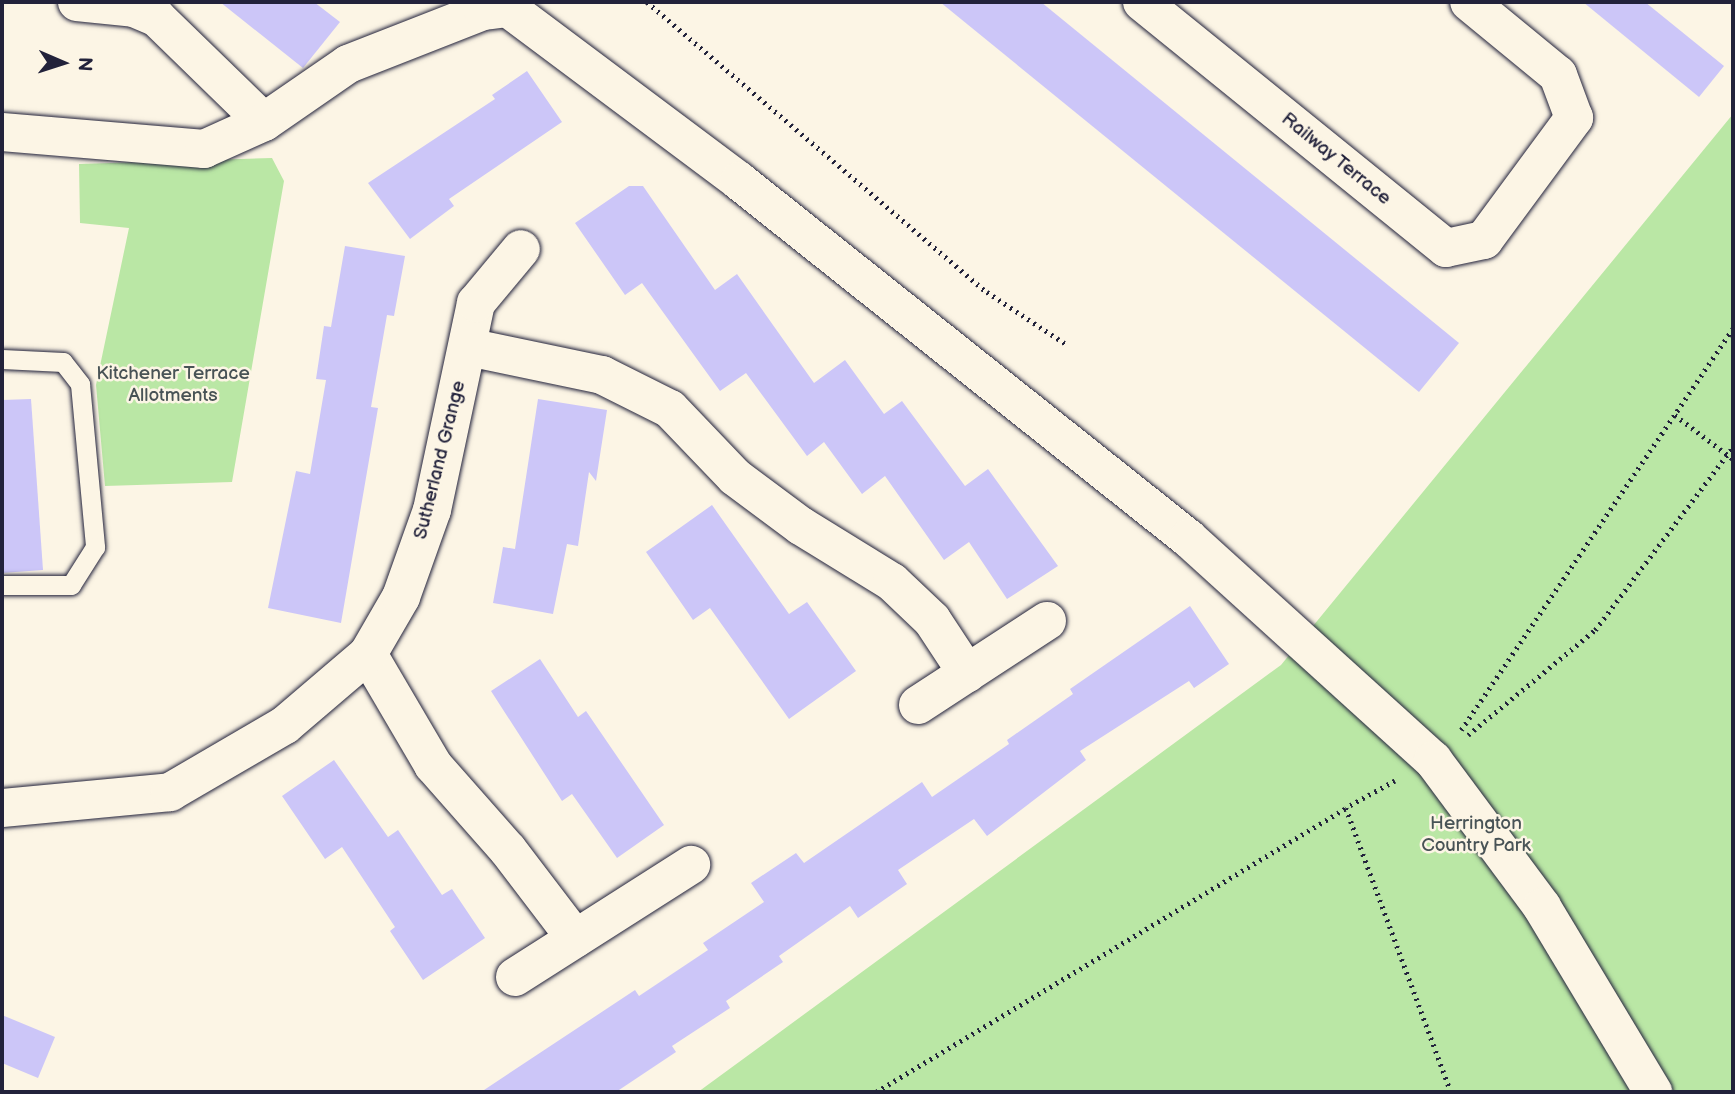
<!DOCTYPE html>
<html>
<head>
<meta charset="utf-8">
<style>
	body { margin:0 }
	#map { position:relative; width:1735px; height:1094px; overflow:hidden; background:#fcf5e5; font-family:"Balsamiq Sans",sans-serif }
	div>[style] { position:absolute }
	.green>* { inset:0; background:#bae7a5 }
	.building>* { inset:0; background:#ccc6f8 }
	.path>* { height:4.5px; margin-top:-2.25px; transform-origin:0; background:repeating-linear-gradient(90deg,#22223b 0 2px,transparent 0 7px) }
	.roads { filter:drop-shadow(0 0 2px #22223b) drop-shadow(0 0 2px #22223b) }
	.lane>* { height:19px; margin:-9.5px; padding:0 9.5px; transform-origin:9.5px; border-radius:9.5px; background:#fcf5e5 }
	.street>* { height:38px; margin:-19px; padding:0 19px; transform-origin:19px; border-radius:19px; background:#fcf5e5 }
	span { translate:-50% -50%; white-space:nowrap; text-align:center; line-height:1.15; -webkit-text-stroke:5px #fcf5e5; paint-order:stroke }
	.street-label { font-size:19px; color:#22223b }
	.park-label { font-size:19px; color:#485356 }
	.frame { position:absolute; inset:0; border:4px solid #22223b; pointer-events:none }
	.north { position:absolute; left:28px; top:28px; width:70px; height:70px; -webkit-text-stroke:5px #fcf5e5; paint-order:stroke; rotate:93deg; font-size:19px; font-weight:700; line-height:28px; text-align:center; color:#22223b }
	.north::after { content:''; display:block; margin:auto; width:24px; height:32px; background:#22223b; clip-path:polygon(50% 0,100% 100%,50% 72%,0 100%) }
</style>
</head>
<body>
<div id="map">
	<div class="green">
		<div style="clip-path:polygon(1733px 114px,1733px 1092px,698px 1092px,1281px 665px)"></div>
		<div style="clip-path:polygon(272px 158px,284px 181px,232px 482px,105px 486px,96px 385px,129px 228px,80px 223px,79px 164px)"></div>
	</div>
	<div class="building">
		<div style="clip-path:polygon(220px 2px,314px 2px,340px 22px,303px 68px)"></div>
		<div style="clip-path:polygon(940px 2px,1041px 2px,1459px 343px,1419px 392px)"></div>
		<div style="clip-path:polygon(1583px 2px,1645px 2px,1724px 66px,1699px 97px)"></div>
		<div style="clip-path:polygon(527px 71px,562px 122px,449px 199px,454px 206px,410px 239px,368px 183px,495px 99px,492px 95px)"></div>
		<div style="clip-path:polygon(629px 186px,643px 186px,715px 290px,737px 274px,814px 383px,845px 360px,884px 414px,902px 401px,965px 486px,988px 469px,1058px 566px,1007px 599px,969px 542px,944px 560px,885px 476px,862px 494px,824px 442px,807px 456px,746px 373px,720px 391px,642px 283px,625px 295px,575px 223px)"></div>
		<div style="clip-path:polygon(345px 246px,405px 256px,394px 316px,387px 315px,371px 407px,378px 408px,341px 623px,268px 608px,296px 471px,310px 474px,326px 380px,316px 379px,324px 326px,331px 327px)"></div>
		<div style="clip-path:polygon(31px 399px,43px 570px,2px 573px,2px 400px)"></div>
		<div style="clip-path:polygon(538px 399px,607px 410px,596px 481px,589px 472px,578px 546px,567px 544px,553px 614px,493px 603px,503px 547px,515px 549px)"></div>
		<div style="clip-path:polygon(712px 505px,789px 614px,807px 602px,856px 671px,789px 719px,710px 608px,693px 620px,646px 552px)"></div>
		<div style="clip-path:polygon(1190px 606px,1229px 664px,1194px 688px,1189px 681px,1080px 751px,1086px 760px,987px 836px,974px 819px,898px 870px,907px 884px,858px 918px,850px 906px,779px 956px,783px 962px,726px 1001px,730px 1008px,672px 1046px,676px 1052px,616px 1092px,481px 1092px,635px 990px,639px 996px,708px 950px,703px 943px,764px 902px,751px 883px,796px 853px,804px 863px,922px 782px,932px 797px,1009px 744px,1007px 740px,1073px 694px,1070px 689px)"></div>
		<div style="clip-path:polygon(540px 659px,578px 717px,586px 711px,664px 825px,617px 858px,572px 794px,562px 801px,491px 691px)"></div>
		<div style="clip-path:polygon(334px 760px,388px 837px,398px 830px,442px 895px,452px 889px,485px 938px,423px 980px,390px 931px,395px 927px,342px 847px,325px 859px,282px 796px)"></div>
		<div style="clip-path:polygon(2px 1015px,55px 1037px,38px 1078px,2px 1063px)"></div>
	</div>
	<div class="path">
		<div style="left:647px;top:2px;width:447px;rotate:40.5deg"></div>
		<div style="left:987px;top:292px;width:95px;rotate:33.4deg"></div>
		<div style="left:1675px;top:415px;width:73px;rotate:37.2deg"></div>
		<div style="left:1461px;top:730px;width:485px;rotate:-55.9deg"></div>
		<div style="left:1468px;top:735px;width:165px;rotate:-39.6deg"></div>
		<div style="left:1595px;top:630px;width:229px;rotate:-53deg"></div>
		<div style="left:1395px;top:781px;width:56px;rotate:151.1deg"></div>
		<div style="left:1346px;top:808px;width:303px;rotate:69.7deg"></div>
		<div style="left:876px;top:1092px;width:549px;rotate:-31.14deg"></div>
	</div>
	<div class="roads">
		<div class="lane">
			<div style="left:2px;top:359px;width:61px;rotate:2.8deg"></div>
			<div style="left:63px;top:362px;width:28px;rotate:52deg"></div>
			<div style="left:80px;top:384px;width:164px;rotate:84.7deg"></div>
			<div style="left:95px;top:547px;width:45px;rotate:122.3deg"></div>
			<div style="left:71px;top:585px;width:69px;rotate:180deg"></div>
		</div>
		<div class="street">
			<div style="left:77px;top:2px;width:57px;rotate:6deg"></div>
			<div style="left:134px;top:8px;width:25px;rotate:23deg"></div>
			<div style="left:157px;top:18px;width:149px;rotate:44.2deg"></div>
			<div style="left:1142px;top:2px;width:391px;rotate:39deg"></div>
			<div style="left:1446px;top:248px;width:39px;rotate:-12deg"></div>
			<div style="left:1484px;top:240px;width:152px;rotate:-53.6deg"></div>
			<div style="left:1574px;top:118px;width:46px;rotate:-110.4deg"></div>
			<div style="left:1558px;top:75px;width:115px;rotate:-140.6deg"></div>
			<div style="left:2px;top:132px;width:203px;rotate:4.8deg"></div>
			<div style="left:204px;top:149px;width:66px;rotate:-24.2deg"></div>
			<div style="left:264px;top:122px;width:102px;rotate:-34.6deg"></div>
			<div style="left:348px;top:64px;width:145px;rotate:-21.4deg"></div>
			<div style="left:483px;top:11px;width:25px;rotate:-7deg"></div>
			<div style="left:508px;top:8px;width:289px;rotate:36.8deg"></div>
			<div style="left:739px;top:181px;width:574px;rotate:38.49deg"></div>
			<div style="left:1188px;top:538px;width:331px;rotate:42.2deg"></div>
			<div style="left:1433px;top:760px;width:183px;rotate:53.4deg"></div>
			<div style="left:1542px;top:907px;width:216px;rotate:59deg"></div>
			<div style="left:468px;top:347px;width:137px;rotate:11.8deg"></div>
			<div style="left:602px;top:375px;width:76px;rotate:26.6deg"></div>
			<div style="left:670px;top:409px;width:94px;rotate:46.3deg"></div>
			<div style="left:735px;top:477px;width:82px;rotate:36.6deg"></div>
			<div style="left:801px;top:526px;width:107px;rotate:31.6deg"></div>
			<div style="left:892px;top:582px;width:55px;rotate:43.5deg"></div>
			<div style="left:932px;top:620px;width:64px;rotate:56.6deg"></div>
			<div style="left:368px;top:654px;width:129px;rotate:59.6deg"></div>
			<div style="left:433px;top:765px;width:113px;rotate:48.6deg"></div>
			<div style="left:508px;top:850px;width:111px;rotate:52.7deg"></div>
			<div style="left:918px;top:705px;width:154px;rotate:-33.1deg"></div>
			<div style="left:2px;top:808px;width:169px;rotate:-5.4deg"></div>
			<div style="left:170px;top:792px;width:133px;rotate:-30.2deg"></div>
			<div style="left:285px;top:725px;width:109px;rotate:-40.5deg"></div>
			<div style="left:368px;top:654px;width:66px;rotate:-59.9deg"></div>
			<div style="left:401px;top:597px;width:92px;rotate:-70.4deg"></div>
			<div style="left:432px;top:510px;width:212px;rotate:-78deg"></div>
			<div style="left:476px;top:303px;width:70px;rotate:-50.2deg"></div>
			<div style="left:515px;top:977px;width:209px;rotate:-32.5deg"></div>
		</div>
	</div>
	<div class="street-label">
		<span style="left:1336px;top:159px;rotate:39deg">Railway Terrace</span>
		<span style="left:440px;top:460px;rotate:-76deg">Sutherland Grange</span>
	</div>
	<div class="park-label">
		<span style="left:173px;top:385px">Kitchener Terrace<br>Allotments</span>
		<span style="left:1476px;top:835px">Herrington<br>Country Park</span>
	</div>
	<div class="frame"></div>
	<div class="north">N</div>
</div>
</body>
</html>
